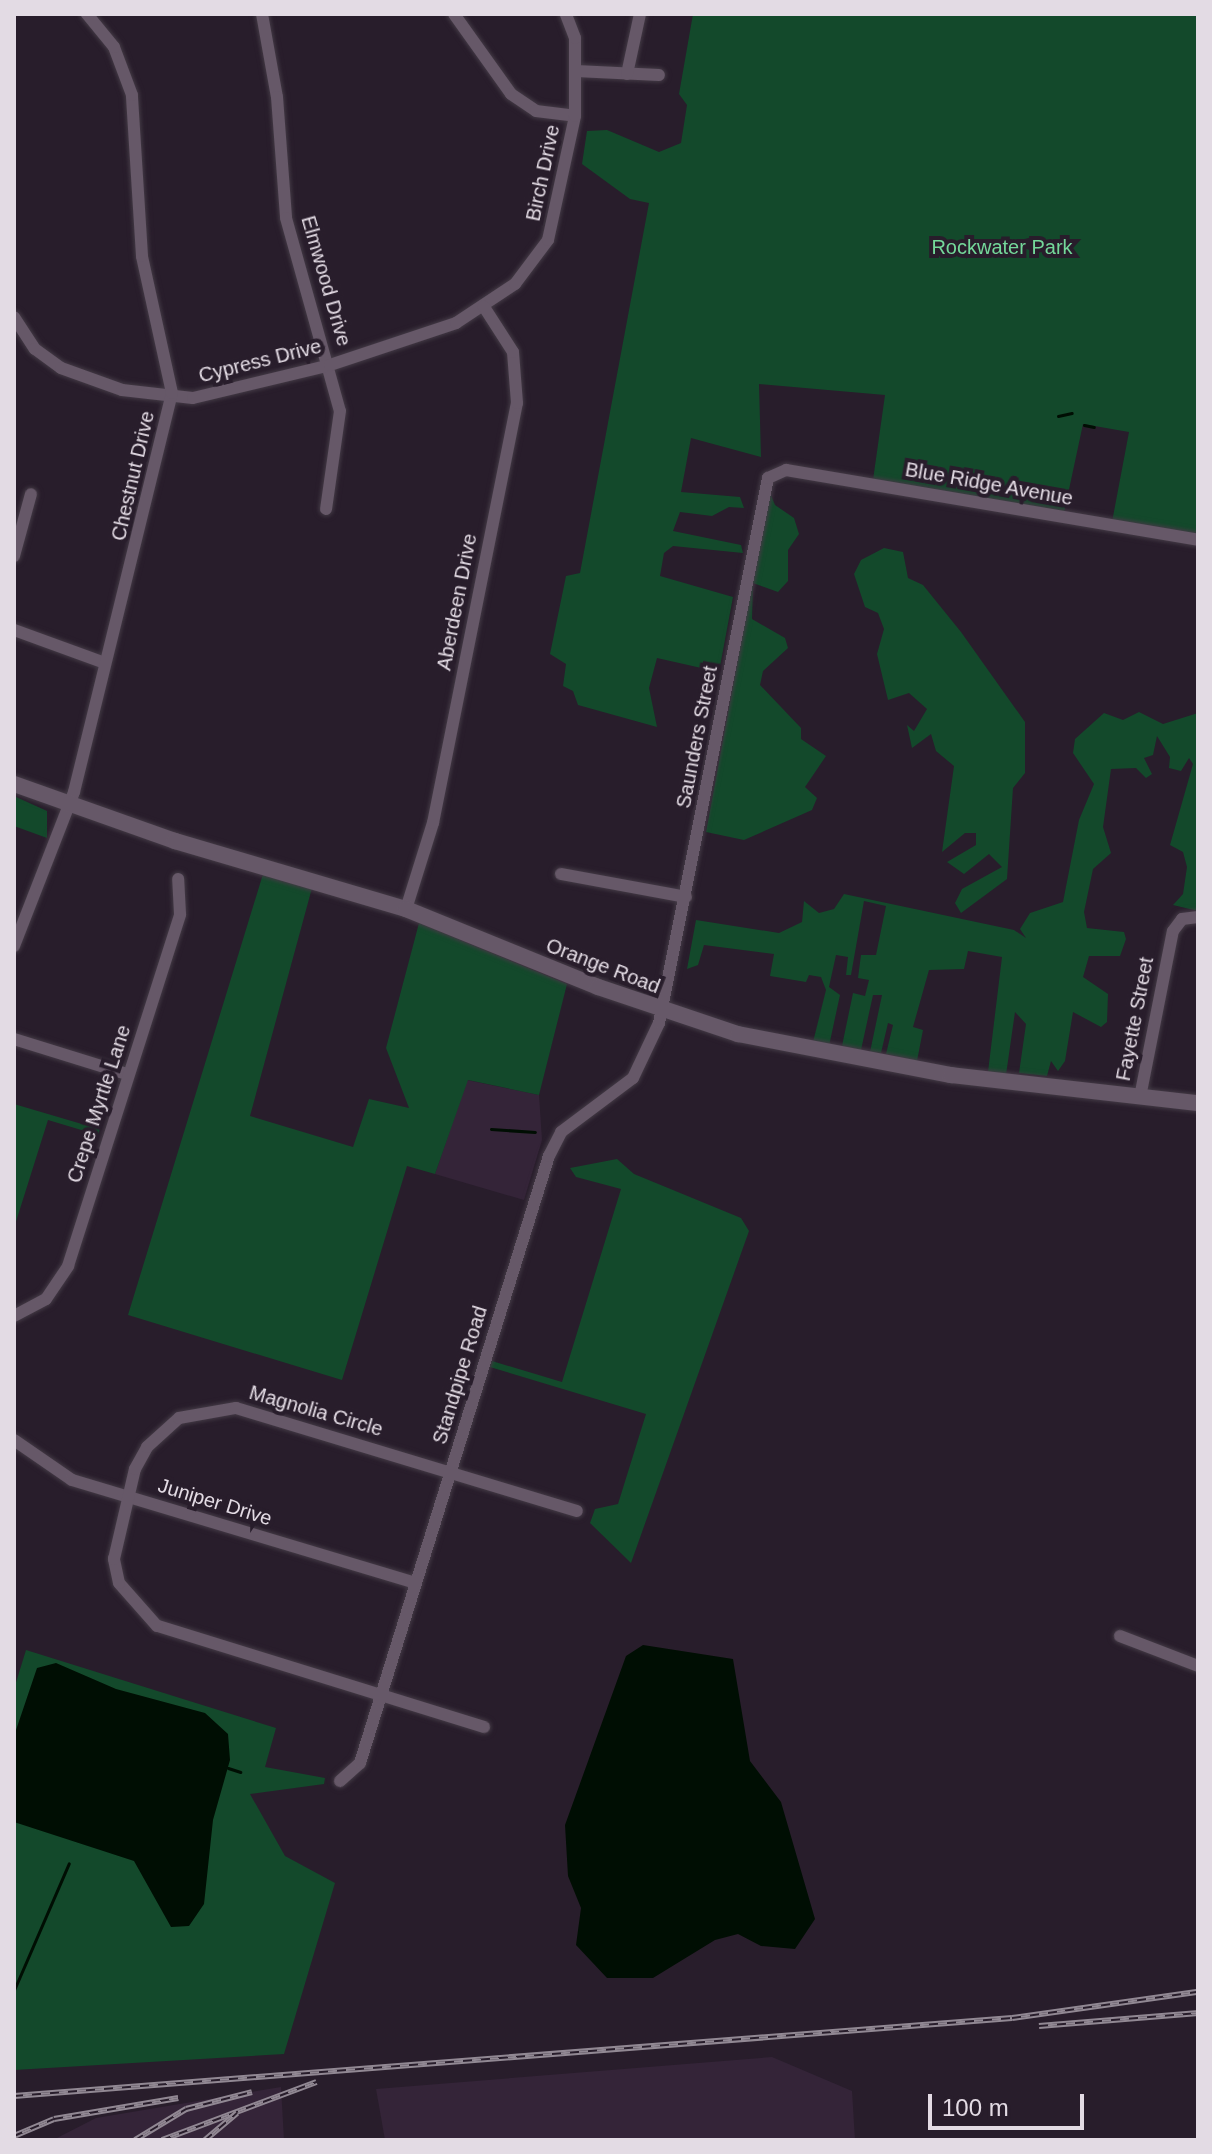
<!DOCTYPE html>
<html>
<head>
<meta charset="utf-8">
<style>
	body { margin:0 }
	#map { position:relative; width:1212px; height:2154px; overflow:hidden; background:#281d2b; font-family:Helvetica,sans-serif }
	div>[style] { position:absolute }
	.built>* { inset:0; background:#342438 }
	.green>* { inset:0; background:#13492b }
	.water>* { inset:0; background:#000e03 }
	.stream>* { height:3px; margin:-1.5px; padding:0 1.5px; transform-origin:1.5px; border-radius:1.5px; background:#000e03 }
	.roads { filter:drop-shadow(0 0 2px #433a45) drop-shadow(0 0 2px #433a45) }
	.minor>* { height:12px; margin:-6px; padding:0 6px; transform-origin:6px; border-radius:6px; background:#665868 }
	.secondary>* { height:16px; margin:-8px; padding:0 8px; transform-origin:8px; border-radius:8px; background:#665868 }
	.rail>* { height:6px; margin-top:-3px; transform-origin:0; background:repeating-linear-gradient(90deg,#281d2b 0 9px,#918893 0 18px); box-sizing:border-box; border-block:2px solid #918893 }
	span { translate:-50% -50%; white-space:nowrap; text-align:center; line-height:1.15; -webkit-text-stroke:8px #281d2b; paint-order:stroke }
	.street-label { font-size:20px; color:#e3dbe4 }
	.park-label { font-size:20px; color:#74d89a }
	.frame { position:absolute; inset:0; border:16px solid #e3dbe4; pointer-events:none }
	.scale { position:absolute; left:928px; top:2094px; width:156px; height:36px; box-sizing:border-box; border:4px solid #e3dbe4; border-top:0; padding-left:10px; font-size:24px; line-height:28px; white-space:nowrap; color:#e3dbe4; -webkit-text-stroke:6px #281d2b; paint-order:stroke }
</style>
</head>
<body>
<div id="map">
	<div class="built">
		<div style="clip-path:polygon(467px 1080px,539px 1095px,542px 1140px,524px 1200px,435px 1174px)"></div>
		<div style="clip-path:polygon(772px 2057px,852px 2091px,855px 2140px,385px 2140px,376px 2089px)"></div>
		<div style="clip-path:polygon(281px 2087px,284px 2140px,53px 2140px,96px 2118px)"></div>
	</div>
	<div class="green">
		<div style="clip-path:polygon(693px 14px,1198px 14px,1198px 536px,1112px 522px,1129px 432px,1083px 424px,1064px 513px,873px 480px,885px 395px,759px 384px,761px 457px,691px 438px,681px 492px,740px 497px,744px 508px,729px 507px,712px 516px,680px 512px,673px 531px,741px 545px,743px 553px,673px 546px,664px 553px,660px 576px,733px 597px,719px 672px,657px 658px,649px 688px,657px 727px,578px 705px,573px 691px,563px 686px,566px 664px,550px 654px,566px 576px,580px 573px,649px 203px,630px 199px,582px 164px,587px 131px,607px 130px,659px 152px,681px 143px,687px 105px,679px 94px)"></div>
		<div style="clip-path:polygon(770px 493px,775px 505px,794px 518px,799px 534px,788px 550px,788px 581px,778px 592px,753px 583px,752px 619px,785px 638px,788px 648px,763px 671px,760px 685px,801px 728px,801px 739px,826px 756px,805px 787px,817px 798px,812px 810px,744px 840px,706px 832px,749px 599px)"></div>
		<div style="clip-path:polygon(884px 548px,903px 552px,908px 578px,923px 585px,961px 632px,1025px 722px,1025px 773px,1013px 788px,1007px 879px,961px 913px,955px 903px,962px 889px,1002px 867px,989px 854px,964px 874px,947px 862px,976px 845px,976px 833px,965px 833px,942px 852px,954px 766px,936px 751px,931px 734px,912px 748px,907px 725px,914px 731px,927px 709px,909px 693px,888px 700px,877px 654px,884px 629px,878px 613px,865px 607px,854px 574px,861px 560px)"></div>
		<div style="clip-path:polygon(1139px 712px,1163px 724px,1198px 713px,1198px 911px,1173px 905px,1183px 894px,1187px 867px,1183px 852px,1170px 845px,1193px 764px,1189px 758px,1181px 771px,1169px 768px,1170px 757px,1157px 736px,1153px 755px,1144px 758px,1152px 774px,1146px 778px,1136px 768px,1111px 769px,1103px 827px,1111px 853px,1093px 869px,1084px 912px,1087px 928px,1124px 932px,1126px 939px,1120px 956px,1089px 956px,1083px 977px,1108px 994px,1107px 1022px,1101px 1027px,1073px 1012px,1065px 1061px,1058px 1071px,1051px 1061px,1047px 1076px,1019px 1073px,1026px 1024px,1015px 1012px,1006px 1075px,988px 1072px,1002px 957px,968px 951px,964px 969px,929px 970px,913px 1027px,923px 1030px,917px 1061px,886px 1054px,893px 1025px,888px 1023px,881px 1053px,870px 1052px,882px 995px,873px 995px,861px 1050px,842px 1046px,853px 993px,865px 996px,869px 980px,858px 978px,861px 955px,876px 955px,886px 906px,864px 901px,851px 975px,846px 975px,848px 957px,836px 955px,829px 987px,840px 995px,829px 1046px,813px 1042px,826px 990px,821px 977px,809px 975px,806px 982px,770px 976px,774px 954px,704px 945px,698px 965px,687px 969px,696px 920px,779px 933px,802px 922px,804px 901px,819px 913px,834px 909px,844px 894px,1014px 930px,1026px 938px,1020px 929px,1030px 913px,1063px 902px,1079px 820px,1094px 784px,1073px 753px,1075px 739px,1104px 713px,1123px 720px)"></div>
		<div style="clip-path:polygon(14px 796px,47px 811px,47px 838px,14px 826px)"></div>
		<div style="clip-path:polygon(263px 874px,312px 888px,250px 1116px,353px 1147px,369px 1099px,409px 1108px,386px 1048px,419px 923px,567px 984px,539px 1095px,468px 1080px,435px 1174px,407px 1166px,342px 1380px,128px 1315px)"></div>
		<div style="clip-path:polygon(108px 1076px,113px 1089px,98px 1135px,48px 1120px,14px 1228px,14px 1104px,92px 1127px)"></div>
		<div style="clip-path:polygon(617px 1159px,634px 1174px,741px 1218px,749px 1231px,631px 1563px,590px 1523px,595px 1509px,618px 1504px,646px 1414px,490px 1367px,492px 1361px,562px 1382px,621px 1189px,576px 1177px,570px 1168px)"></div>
		<div style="clip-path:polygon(26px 1650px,276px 1728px,265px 1767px,325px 1778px,324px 1784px,250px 1794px,285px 1856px,335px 1883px,284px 2054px,14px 2070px,14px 1689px)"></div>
	</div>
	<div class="water">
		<div style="clip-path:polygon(643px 1645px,733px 1659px,750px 1761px,781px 1802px,815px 1919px,795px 1949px,761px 1946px,738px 1934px,715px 1940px,653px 1978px,607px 1978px,576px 1945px,581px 1908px,568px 1876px,565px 1825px,626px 1656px)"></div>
		<div style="clip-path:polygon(56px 1663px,116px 1689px,205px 1713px,228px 1734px,230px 1760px,213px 1820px,204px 1904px,189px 1926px,171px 1927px,134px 1861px,14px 1822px,14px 1736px,37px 1668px)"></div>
	</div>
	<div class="stream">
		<div style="left:1058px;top:416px;width:14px;rotate:-12deg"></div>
		<div style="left:1084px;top:425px;width:10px;rotate:11deg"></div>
		<div style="left:491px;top:1129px;width:44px;rotate:3.9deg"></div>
		<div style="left:228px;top:1768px;width:13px;rotate:18deg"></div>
		<div style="left:14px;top:1990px;width:138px;rotate:-66.6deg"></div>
	</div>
	<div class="roads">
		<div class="minor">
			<div style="left:262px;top:14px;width:84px;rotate:79.8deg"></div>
			<div style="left:277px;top:97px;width:121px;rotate:85.7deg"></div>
			<div style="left:286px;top:218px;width:200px;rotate:74.4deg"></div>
			<div style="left:340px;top:411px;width:99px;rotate:98.1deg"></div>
			<div style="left:454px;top:14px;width:98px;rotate:54.5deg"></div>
			<div style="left:511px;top:94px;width:30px;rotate:34deg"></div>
			<div style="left:536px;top:111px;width:39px;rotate:7deg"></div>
			<div style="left:576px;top:71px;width:83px;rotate:2.8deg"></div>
			<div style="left:627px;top:74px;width:61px;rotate:-77.8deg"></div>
			<div style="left:14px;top:317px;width:38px;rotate:57deg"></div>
			<div style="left:35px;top:349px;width:32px;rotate:36deg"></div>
			<div style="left:61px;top:368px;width:65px;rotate:19.8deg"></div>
			<div style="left:122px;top:390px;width:71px;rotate:6.4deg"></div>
			<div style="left:193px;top:398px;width:141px;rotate:-13.5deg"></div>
			<div style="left:330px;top:365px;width:133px;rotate:-18.4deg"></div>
			<div style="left:456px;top:323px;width:71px;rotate:-33.5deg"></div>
			<div style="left:515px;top:284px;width:55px;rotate:-53.1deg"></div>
			<div style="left:548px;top:240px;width:127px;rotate:-77.7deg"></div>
			<div style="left:575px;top:116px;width:78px;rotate:-90deg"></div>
			<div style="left:575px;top:38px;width:26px;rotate:-111deg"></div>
			<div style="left:14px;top:556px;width:64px;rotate:-74.7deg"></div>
			<div style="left:14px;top:630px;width:94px;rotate:20deg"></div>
			<div style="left:561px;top:874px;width:127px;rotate:10.4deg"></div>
			<div style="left:406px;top:909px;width:90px;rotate:-72.6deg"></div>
			<div style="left:433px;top:823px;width:428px;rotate:-78.7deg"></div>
			<div style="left:517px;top:403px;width:51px;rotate:-94.5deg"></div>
			<div style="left:513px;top:352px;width:54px;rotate:-122.8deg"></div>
			<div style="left:14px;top:946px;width:165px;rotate:-68.7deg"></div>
			<div style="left:74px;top:792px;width:411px;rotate:-76.2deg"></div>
			<div style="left:172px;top:393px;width:140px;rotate:-102.4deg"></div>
			<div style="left:142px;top:256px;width:161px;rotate:-93.6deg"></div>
			<div style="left:132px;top:95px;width:51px;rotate:-110.6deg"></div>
			<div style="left:114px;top:47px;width:43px;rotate:-129.3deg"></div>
			<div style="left:14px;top:1039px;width:118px;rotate:17.2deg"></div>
			<div style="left:1140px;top:1097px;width:169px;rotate:-78.8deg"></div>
			<div style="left:1173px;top:931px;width:15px;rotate:-53deg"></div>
			<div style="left:1182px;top:919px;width:16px;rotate:-7deg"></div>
			<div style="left:14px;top:1316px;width:36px;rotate:-28deg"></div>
			<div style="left:46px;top:1299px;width:40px;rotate:-56deg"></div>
			<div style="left:68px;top:1266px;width:369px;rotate:-72.3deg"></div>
			<div style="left:180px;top:914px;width:35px;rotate:-93deg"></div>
			<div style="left:14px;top:1440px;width:70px;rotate:34.6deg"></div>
			<div style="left:72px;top:1480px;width:358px;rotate:16.7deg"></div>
			<div style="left:1120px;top:1636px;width:84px;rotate:21deg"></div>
			<div style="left:484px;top:1727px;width:342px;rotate:-162.8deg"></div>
			<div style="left:157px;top:1626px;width:57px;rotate:-131.5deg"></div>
			<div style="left:119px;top:1583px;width:25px;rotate:-102deg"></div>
			<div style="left:114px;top:1559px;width:92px;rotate:-76.9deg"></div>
			<div style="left:135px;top:1469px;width:25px;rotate:-61deg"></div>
			<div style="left:147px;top:1447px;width:43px;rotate:-42.2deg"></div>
			<div style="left:179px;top:1418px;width:58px;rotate:-10deg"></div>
			<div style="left:236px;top:1408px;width:356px;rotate:16.8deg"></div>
			<div style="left:340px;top:1781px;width:27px;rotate:-42deg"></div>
			<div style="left:360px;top:1763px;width:636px;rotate:-72.71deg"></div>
			<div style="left:549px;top:1156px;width:27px;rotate:-63deg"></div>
			<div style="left:561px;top:1132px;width:90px;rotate:-36.9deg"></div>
			<div style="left:633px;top:1078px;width:61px;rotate:-64.7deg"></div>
			<div style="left:659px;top:1023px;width:556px;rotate:-78.69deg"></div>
			<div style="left:768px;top:478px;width:20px;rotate:-24deg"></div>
			<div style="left:786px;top:470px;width:418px;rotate:9.6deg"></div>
		</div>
		<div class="secondary">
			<div style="left:14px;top:784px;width:171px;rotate:19.5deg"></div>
			<div style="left:175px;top:841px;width:241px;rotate:16.4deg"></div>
			<div style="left:406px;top:909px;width:207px;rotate:22.1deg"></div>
			<div style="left:598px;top:987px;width:148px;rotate:18.6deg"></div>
			<div style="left:738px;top:1034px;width:217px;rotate:10.9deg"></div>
			<div style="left:951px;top:1075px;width:249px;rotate:6.5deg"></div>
		</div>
	</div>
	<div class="rail">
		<div style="left:1039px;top:2026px;width:160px;rotate:-4.7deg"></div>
		<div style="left:14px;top:2096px;width:1001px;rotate:-4.47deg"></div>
		<div style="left:1012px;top:2018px;width:188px;rotate:-8deg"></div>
		<div style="left:14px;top:2136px;width:43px;rotate:-23deg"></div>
		<div style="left:54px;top:2119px;width:126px;rotate:-9.6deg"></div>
		<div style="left:135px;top:2140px;width:60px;rotate:-31.3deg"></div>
		<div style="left:186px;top:2109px;width:68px;rotate:-14.4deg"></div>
		<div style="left:162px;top:2140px;width:165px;rotate:-20.6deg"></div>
		<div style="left:205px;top:2140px;width:42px;rotate:-40.2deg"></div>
	</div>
	<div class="street-label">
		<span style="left:543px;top:173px;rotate:-78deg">Birch Drive</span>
		<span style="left:326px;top:281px;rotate:74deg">Elmwood Drive</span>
		<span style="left:260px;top:361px;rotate:-14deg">Cypress Drive</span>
		<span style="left:133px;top:476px;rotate:-77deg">Chestnut Drive</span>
		<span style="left:989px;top:484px;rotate:10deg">Blue Ridge Avenue</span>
		<span style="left:457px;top:602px;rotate:-79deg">Aberdeen Drive</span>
		<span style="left:697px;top:737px;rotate:-79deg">Saunders Street</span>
		<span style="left:603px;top:966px;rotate:21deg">Orange Road</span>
		<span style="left:1135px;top:1019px;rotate:-79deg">Fayette Street</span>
		<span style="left:99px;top:1104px;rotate:-72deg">Crepe Myrtle Lane</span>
		<span style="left:460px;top:1375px;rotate:-73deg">Standpipe Road</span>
		<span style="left:316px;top:1411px;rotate:16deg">Magnolia Circle</span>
		<span style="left:215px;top:1502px;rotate:17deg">Juniper Drive</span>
	</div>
	<div class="park-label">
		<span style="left:1002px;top:247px">Rockwater Park</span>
	</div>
	<div class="frame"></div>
	<div class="scale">100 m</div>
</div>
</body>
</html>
